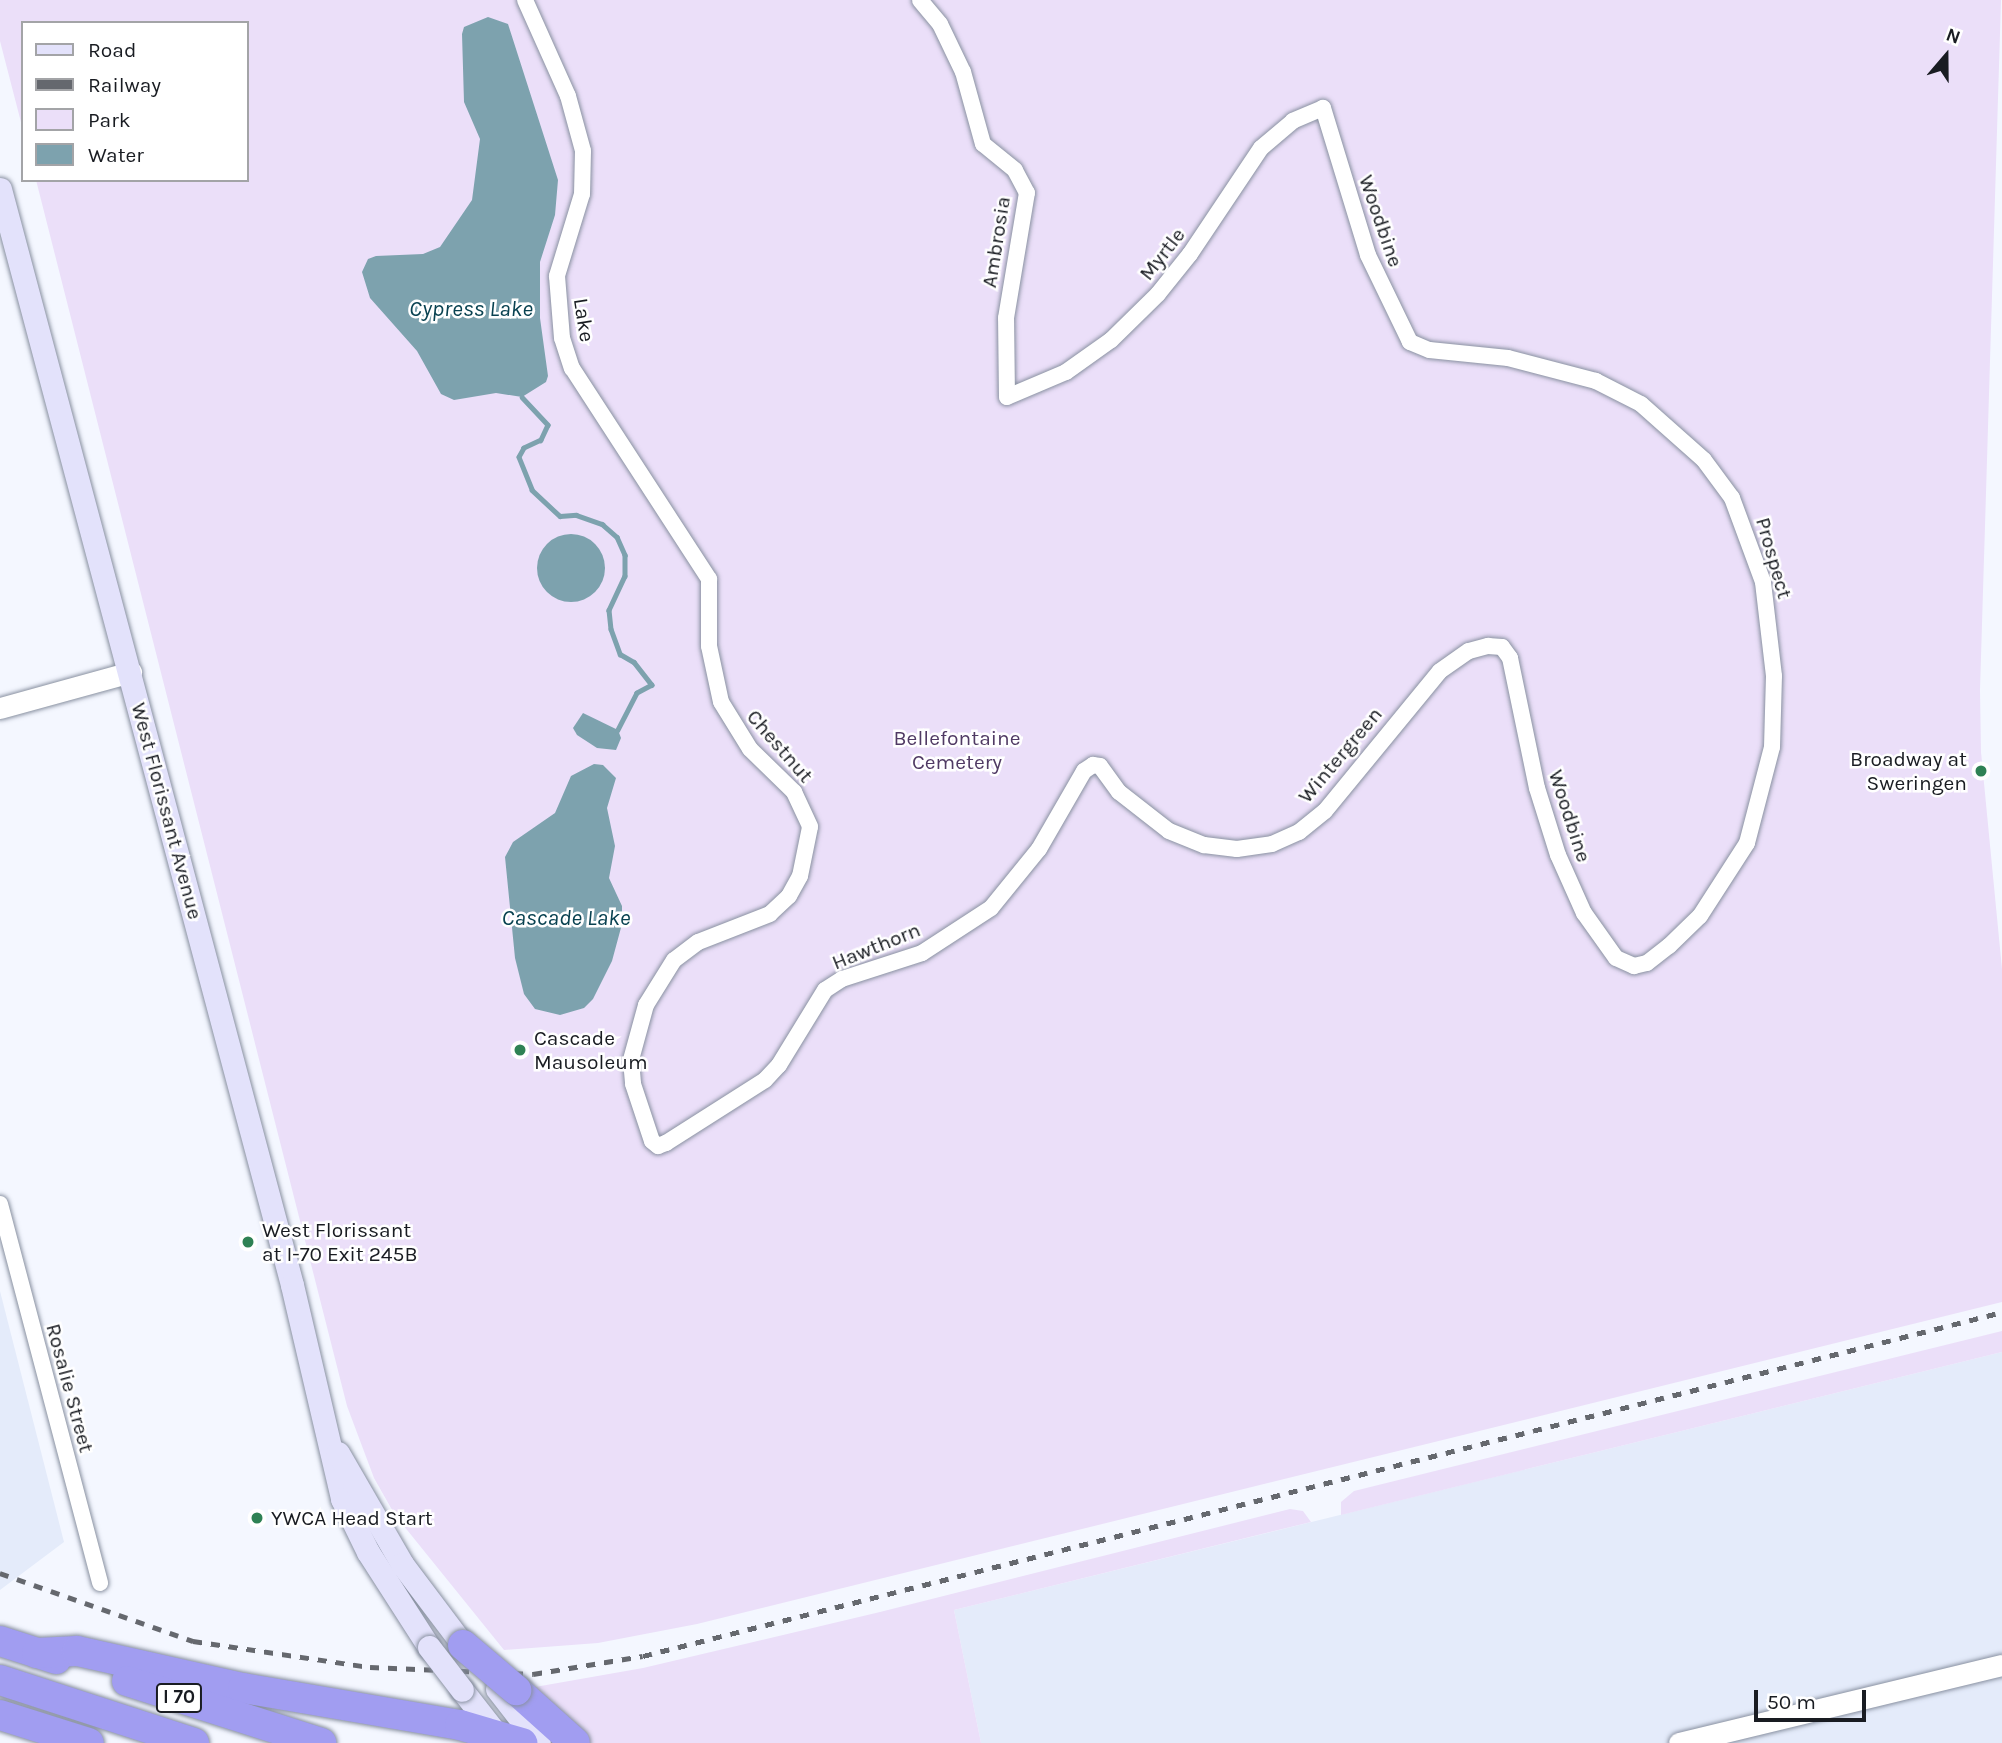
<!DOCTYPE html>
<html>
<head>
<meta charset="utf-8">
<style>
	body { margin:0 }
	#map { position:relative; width:2002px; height:1743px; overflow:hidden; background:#f4f7ff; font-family:Karla,sans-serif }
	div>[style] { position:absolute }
	.built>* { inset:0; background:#e4ebfa }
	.green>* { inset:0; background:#ebdff9 }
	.water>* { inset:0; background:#7da2ae }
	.round { border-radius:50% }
	.stream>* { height:4.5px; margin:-2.25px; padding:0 2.25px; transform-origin:2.25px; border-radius:2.25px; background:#7da2ae }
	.roads { filter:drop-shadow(0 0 2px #8991a1) drop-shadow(0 0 2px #8991a1) }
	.minor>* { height:16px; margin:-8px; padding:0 8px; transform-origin:8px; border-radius:8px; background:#fff }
	.tertiary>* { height:21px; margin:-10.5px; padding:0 10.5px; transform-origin:10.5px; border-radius:10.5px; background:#fff }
	.secondary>* { height:23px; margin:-11.5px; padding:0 11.5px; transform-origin:11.5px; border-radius:11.5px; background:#e3e2fb }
	.motorway>* { height:30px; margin:-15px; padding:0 15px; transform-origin:15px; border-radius:15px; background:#a19df1 }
	.rail>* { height:4.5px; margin-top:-2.25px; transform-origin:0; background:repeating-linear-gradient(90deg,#65686e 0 9px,transparent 0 18px) }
	.bridges { filter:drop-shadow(0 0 2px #8991a1) drop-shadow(0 0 2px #8991a1) }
	.secondary-bridge>* { height:23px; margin:-11.5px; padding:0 11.5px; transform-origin:11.5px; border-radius:11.5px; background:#e3e2fb }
	.motorway-bridge>* { height:30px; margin:-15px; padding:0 15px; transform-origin:15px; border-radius:15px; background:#a19df1 }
	.dots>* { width:19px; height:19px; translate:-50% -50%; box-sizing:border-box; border:4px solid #fff; border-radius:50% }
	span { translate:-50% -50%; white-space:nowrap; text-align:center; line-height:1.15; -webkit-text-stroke:5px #fff; paint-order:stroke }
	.shield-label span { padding:2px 5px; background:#fff; border:2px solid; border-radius:5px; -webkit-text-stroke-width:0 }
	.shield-label { font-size:19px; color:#191c22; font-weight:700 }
	.street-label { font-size:21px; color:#191c22 }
	.park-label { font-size:21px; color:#503a64 }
	.poi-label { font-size:21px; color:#191c22 }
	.right { translate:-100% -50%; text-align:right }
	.left { translate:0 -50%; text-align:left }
	.water-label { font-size:23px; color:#094251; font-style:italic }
	.legend { position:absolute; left:21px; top:21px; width:228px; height:161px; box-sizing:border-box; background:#fff; border:2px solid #a3a4a7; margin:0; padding:9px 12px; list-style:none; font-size:21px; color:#191c22 }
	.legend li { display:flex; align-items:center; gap:14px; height:35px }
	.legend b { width:35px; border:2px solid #a3a4a7 }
	.north { position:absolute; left:1911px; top:21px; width:70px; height:70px; -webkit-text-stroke:5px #fff; paint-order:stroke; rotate:20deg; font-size:19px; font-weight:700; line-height:28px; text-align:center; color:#191c22 }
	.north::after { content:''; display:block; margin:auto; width:24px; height:32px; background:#191c22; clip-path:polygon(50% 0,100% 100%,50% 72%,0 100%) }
	.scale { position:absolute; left:1754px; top:1690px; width:112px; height:32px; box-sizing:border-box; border:4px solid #191c22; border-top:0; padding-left:9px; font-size:21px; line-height:24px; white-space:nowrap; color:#191c22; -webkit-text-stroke:5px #fff; paint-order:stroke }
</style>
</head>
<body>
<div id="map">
	<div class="built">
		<div style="clip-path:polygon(0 1291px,64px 1542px,0 1590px)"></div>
		<div style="clip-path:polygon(2002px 1352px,2002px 1743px,981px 1743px,954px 1610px)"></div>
	</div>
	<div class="green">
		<div style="clip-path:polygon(0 0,2001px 0,1980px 690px,1981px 752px,2002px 969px,2002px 1302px,697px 1624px,598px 1643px,504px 1650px,395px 1515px,374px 1478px,347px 1406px,36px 180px,247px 180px,247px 23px,23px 23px,23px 130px,0 41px)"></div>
		<div style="clip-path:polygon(2002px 1331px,2002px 1352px,1341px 1515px,1341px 1502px,1354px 1491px)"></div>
		<div style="clip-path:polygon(1290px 1509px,1303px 1511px,1311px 1522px,954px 1610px,981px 1743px,587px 1743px,535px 1687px,643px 1668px,880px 1612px)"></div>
	</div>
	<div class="water">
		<div style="clip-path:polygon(488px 17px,508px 24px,558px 180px,555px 215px,540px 262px,540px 318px,548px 376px,546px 382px,522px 397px,496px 393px,454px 400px,441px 394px,417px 351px,370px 298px,362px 272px,368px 259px,376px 256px,423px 254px,440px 247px,472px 200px,480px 139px,464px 102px,462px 34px,464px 27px)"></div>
		<div class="round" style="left:537px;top:534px;width:68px;height:68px"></div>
		<div style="clip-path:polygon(583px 713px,618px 730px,621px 738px,616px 750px,597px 748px,577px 735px,573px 728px)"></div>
		<div style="clip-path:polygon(594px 764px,603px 765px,616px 778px,607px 808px,615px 846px,609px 878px,622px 906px,622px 924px,612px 961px,593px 999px,584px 1008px,560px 1015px,535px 1009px,524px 994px,515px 958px,505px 857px,513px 842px,555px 813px,571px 776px)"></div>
	</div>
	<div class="stream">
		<div style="left:522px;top:397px;width:38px;rotate:47deg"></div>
		<div style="left:548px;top:425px;width:17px;rotate:115deg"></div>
		<div style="left:541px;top:440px;width:19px;rotate:155deg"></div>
		<div style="left:524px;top:448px;width:10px;rotate:119deg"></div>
		<div style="left:519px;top:457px;width:35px;rotate:68deg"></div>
		<div style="left:532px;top:490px;width:38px;rotate:43deg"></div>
		<div style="left:560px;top:516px;width:16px;rotate:-4deg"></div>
		<div style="left:576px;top:515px;width:28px;rotate:19deg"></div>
		<div style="left:602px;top:524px;width:20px;rotate:41deg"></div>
		<div style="left:617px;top:537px;width:20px;rotate:66deg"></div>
		<div style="left:625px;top:555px;width:21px;rotate:90deg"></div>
		<div style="left:625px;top:576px;width:38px;rotate:115deg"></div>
		<div style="left:609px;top:610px;width:19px;rotate:84deg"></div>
		<div style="left:611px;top:629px;width:27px;rotate:70deg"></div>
		<div style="left:620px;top:654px;width:16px;rotate:30deg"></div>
		<div style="left:634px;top:662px;width:29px;rotate:52deg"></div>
		<div style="left:652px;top:685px;width:17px;rotate:152deg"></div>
		<div style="left:637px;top:693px;width:42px;rotate:117.2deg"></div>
	</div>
	<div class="roads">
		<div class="minor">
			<div style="left:525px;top:0;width:105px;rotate:65.9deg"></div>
			<div style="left:568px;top:96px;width:57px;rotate:74.7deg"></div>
			<div style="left:583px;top:151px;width:43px;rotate:91.3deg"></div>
			<div style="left:582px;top:194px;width:86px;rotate:107deg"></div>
			<div style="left:557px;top:276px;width:62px;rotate:85.4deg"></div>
			<div style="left:562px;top:338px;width:32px;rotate:72deg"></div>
			<div style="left:572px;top:368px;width:252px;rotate:57deg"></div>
			<div style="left:709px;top:579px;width:67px;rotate:90deg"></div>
			<div style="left:709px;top:646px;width:57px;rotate:77.9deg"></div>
			<div style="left:721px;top:702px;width:55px;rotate:58.3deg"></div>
			<div style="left:750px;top:749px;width:62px;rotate:44.3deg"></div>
			<div style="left:794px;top:792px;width:38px;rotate:65deg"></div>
			<div style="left:810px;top:827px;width:50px;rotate:101.5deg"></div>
			<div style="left:800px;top:876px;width:23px;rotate:119deg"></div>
			<div style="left:789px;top:896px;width:26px;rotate:137deg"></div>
			<div style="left:770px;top:914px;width:77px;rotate:158.7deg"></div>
			<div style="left:698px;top:942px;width:30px;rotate:143deg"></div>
			<div style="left:674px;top:960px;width:53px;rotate:121.9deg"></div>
			<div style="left:646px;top:1005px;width:57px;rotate:105.3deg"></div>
			<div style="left:631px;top:1060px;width:24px;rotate:85deg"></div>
			<div style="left:633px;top:1084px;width:60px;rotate:71.6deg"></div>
			<div style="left:652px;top:1141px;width:8px;rotate:40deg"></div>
			<div style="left:658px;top:1146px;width:9px;rotate:-21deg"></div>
			<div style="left:666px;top:1143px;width:117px;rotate:-32.5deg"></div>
			<div style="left:765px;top:1080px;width:21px;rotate:-47deg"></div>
			<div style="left:779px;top:1065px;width:88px;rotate:-58.5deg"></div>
			<div style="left:825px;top:990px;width:20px;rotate:-33deg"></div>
			<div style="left:842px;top:979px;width:84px;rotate:-18deg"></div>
			<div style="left:922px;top:953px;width:82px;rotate:-33.1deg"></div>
			<div style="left:991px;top:908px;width:76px;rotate:-50.9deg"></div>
			<div style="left:1039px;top:849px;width:90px;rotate:-60deg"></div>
			<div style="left:1084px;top:771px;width:11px;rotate:-34deg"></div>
			<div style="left:1093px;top:765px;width:7px;rotate:8deg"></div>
			<div style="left:1100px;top:766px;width:32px;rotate:54deg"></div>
			<div style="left:1119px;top:792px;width:63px;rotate:38deg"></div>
			<div style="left:1169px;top:831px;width:38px;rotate:22deg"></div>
			<div style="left:1204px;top:845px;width:33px;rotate:7deg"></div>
			<div style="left:1237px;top:849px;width:35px;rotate:-8deg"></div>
			<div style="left:1272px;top:844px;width:30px;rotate:-24deg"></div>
			<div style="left:1299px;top:832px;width:33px;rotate:-39deg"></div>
			<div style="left:1325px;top:811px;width:181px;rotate:-50.6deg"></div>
			<div style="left:1440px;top:671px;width:35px;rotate:-35deg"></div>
			<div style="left:1469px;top:651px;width:20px;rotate:-15deg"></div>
			<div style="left:1488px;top:646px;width:14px;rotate:4deg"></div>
			<div style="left:1502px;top:647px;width:14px;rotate:54deg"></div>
			<div style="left:1510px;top:658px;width:133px;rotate:78.3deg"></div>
			<div style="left:1537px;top:788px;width:70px;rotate:72.6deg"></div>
			<div style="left:1558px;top:855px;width:64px;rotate:65.9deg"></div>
			<div style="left:1584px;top:913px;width:55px;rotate:54.6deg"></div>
			<div style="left:1616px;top:958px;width:20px;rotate:24deg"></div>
			<div style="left:1634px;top:966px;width:13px;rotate:-13deg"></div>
			<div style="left:1647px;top:963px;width:28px;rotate:-38deg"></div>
			<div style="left:1669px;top:946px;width:43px;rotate:-44.1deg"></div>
			<div style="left:1700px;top:916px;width:87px;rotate:-57.2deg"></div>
			<div style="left:1747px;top:843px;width:99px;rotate:-75.4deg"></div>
			<div style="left:1772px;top:747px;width:71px;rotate:-88.4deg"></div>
			<div style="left:1774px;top:676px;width:95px;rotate:-96.7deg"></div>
			<div style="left:1763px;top:582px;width:90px;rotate:-110.3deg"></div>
			<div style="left:1732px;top:498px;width:47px;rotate:-126.4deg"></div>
			<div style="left:1704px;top:460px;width:84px;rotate:-138.4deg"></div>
			<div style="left:1641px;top:404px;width:51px;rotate:-152.9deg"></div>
			<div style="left:1596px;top:381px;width:91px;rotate:-165.4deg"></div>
			<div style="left:1508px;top:358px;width:79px;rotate:-174.2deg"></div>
			<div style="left:1429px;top:350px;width:21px;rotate:-157deg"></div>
			<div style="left:1410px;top:342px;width:97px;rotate:-115.8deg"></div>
			<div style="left:1368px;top:255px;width:154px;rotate:-107deg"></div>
			<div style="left:1323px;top:108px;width:33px;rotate:157deg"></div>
			<div style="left:1293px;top:121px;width:42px;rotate:139.8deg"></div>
			<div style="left:1261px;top:148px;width:128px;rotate:123.8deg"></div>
			<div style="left:1190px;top:254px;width:51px;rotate:128.7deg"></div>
			<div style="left:1158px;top:294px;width:66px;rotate:135.6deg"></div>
			<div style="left:1111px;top:340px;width:55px;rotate:144.6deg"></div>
			<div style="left:1066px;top:372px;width:64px;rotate:157deg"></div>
			<div style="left:1007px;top:397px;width:79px;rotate:-90.7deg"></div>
			<div style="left:1006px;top:318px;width:127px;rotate:-80.5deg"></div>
			<div style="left:1027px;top:193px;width:26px;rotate:-118deg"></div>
			<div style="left:1015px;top:170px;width:41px;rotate:-140.9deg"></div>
			<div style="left:983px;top:144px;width:75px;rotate:-105.5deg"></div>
			<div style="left:963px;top:72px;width:53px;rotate:-115.6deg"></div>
			<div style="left:940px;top:24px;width:31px;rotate:-130deg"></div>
			<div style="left:0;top:1204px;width:392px;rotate:75.2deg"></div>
		</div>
		<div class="tertiary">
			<div style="left:0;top:708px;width:136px;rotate:-15.4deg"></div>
			<div style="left:1679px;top:1743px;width:332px;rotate:-13.6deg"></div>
		</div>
		<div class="secondary">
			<div style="left:0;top:189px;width:1134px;rotate:75.08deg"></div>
			<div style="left:292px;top:1285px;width:220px;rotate:76.8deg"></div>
			<div style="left:342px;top:1499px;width:59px;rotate:63.9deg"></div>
			<div style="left:368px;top:1552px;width:113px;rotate:57.3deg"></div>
			<div style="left:338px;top:1453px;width:128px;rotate:60deg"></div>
			<div style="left:402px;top:1564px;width:101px;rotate:53deg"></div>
			<div style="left:497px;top:1689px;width:68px;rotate:52.1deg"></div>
			<div style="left:462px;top:1690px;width:63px;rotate:52deg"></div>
		</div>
		<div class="motorway">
			<div style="left:0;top:1641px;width:59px;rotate:17.8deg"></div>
			<div style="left:37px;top:1653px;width:40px;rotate:-2.9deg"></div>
			<div style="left:77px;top:1651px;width:170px;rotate:12.6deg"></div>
			<div style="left:243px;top:1688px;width:220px;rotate:9.7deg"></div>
			<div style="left:460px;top:1725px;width:65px;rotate:16.2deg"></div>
			<div style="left:0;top:1680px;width:204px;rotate:18deg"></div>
			<div style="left:127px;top:1681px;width:204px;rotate:17.7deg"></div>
			<div style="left:516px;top:1690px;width:79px;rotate:41.9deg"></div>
			<div style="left:0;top:1715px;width:93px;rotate:17.5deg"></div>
		</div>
	</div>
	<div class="rail">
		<div style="left:0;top:1573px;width:205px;rotate:19.4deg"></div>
		<div style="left:193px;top:1641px;width:179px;rotate:8.4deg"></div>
		<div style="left:370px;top:1667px;width:163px;rotate:2.5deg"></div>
		<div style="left:533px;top:1674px;width:111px;rotate:-9.3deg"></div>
		<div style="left:643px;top:1656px;width:1402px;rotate:-14.2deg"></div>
	</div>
	<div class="bridges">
		<div class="secondary-bridge">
			<div style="left:429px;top:1647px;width:54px;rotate:52.5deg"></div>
		</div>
		<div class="motorway-bridge">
			<div style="left:463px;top:1645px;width:70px;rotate:40.3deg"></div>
		</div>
	</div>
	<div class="dots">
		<div style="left:1981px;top:771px;background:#2e8154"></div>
		<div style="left:520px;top:1050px;background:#2e8154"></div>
		<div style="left:248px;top:1242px;background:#2e8154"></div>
		<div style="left:257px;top:1518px;background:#2e8154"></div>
	</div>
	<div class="shield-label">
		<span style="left:179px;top:1698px">I 70</span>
	</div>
	<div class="street-label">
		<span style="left:1381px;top:221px;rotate:71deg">Woodbine</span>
		<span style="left:996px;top:242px;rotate:-81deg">Ambrosia</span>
		<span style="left:1162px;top:254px;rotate:-52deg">Myrtle</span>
		<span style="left:584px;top:320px;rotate:81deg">Lake</span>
		<span style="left:1774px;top:558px;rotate:74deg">Prospect</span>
		<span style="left:780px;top:746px;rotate:49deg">Chestnut</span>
		<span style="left:1340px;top:755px;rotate:-50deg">Wintergreen</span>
		<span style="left:167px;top:811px;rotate:75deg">West Florissant Avenue</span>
		<span style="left:1570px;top:816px;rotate:72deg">Woodbine</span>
		<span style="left:876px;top:946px;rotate:-22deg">Hawthorn</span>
		<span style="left:70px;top:1388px;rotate:75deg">Rosalie Street</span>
	</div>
	<div class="park-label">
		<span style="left:957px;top:750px">Bellefontaine<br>Cemetery</span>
	</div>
	<div class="poi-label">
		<span class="right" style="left:1967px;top:771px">Broadway at<br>Sweringen</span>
		<span class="left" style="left:534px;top:1050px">Cascade<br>Mausoleum</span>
		<span class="left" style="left:262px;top:1242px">West Florissant<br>at I-70 Exit 245B</span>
		<span class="left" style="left:271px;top:1518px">YWCA Head Start</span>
	</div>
	<div class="water-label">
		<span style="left:471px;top:309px">Cypress Lake</span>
		<span style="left:566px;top:918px">Cascade Lake</span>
	</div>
	<ul class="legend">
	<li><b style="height:9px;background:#e3e2fb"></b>Road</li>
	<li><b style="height:9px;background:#65686e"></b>Railway</li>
	<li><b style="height:19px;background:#ebdff9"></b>Park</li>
	<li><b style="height:19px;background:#7da2ae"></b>Water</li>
	</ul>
	<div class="north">N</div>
	<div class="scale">50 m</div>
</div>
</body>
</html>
